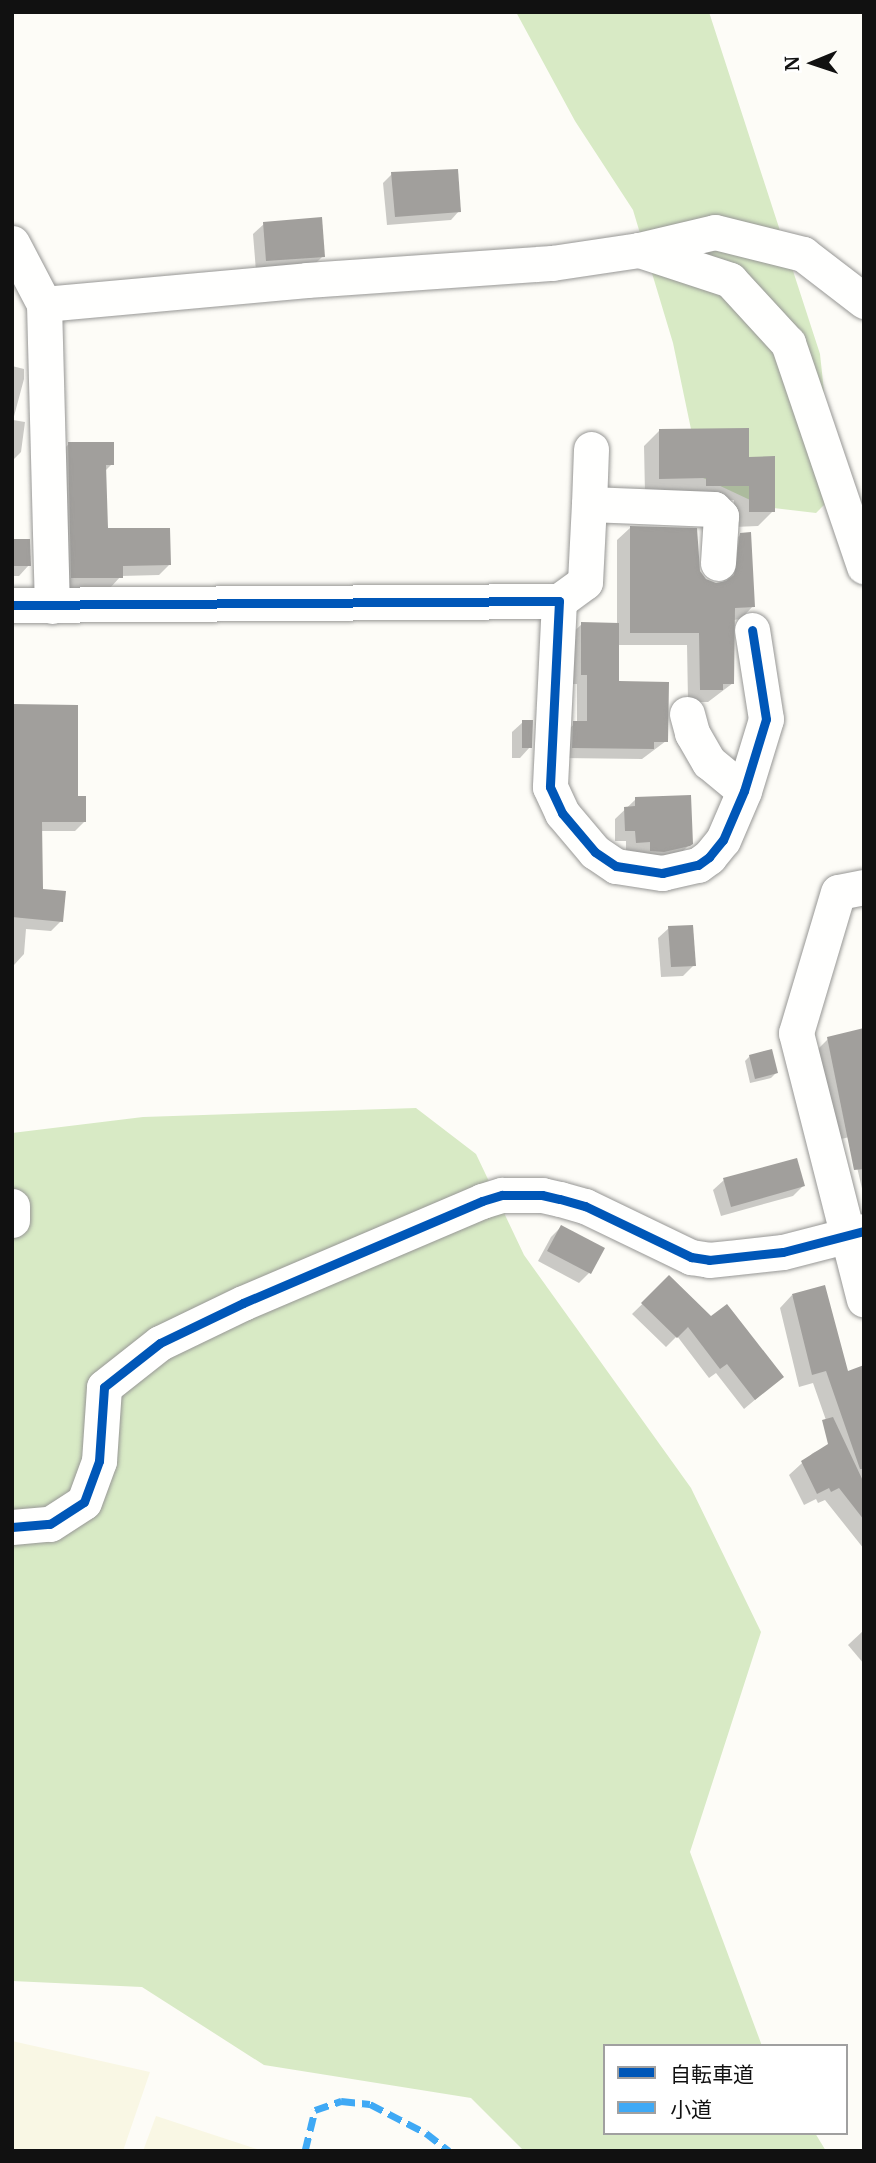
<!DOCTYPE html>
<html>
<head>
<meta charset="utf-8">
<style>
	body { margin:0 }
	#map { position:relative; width:876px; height:2163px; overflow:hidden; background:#fdfcf7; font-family:Merriweather,"Noto Sans JP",serif }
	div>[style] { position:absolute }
	.farmland>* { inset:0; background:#f9f7e4 }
	.forest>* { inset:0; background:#d8eac5 }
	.shadow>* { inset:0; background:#0003 }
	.building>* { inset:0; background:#a19f9c }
	.roads { filter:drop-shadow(0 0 2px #979795) drop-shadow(0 0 2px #979795) }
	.street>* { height:35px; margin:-17.5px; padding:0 17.5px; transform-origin:17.5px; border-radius:17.5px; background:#fffffe }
	.quiet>* { height:7px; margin-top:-3.5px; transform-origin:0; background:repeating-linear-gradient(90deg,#3fa9f5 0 14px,transparent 0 21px) }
	.cycleway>* { height:9px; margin:-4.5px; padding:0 4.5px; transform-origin:4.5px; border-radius:4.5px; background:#0057b8 }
	span { translate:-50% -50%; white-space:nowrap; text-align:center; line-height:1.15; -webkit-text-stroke:7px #fff; paint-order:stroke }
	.frame { position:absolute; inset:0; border:14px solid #111; pointer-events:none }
	.legend { position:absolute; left:603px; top:2044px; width:245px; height:91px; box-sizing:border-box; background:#fff; border:2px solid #a0a0a0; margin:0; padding:9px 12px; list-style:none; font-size:21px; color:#111 }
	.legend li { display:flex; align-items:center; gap:14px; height:35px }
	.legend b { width:35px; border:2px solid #a0a0a0 }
	.north { position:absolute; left:778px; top:28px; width:70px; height:70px; -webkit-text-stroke:5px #fff; paint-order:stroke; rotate:268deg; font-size:19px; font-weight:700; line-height:28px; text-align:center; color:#111 }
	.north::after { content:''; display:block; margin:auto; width:24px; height:32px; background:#111; clip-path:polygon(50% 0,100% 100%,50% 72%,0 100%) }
</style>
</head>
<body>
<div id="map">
	<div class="farmland">
		<div style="clip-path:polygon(12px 2041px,150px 2072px,123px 2151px,12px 2151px)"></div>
		<div style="clip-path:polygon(156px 2116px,263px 2151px,143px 2151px)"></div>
	</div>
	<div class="forest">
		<div style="clip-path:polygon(516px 12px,709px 12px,820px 354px,835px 494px,816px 513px,765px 507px,701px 477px,673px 343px,633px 210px,575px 121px)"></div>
		<div style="clip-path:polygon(416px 1108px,476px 1154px,524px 1255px,691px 1488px,761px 1632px,690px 1852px,762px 2046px,605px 2046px,605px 2133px,815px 2133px,826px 2151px,524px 2151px,471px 2098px,264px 2065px,142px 1987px,12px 1981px,12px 1133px,143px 1117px)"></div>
	</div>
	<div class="shadow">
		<div style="clip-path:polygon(392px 174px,459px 211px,451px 220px,387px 225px,383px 183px)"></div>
		<div style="clip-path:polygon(264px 224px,323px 256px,313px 266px,256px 271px,253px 234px)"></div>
		<div style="clip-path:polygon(12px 366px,24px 369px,24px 379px,13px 420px,25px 422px,21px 452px,12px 461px)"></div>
		<div style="clip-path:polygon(659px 431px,747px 459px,773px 511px,758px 526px,734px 527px,734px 500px,691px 501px,645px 494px,644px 446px)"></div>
		<div style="clip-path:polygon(69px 444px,112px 464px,104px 472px,106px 530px,169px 565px,159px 575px,121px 576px,110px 588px,62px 588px,58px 454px)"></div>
		<div style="clip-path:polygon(630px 528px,698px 572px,705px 581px,716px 585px,723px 584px,728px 547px,741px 534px,753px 606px,741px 619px,733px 620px,733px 683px,708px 702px,688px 702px,687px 645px,617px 645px,617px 683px,666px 741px,642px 759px,562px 758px,564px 733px,577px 722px,577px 684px,571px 684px,571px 634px,582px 624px,617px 624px,617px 540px)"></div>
		<div style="clip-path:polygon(12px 541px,29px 565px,19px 576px,12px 576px)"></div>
		<div style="clip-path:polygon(12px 706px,76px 798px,85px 821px,75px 831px,40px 831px,41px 890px,61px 921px,51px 931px,26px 929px,24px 954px,14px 965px)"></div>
		<div style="clip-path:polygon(523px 722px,530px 747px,520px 758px,512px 758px,512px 732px)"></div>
		<div style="clip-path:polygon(636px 799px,691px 843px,681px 853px,641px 861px,640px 852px,626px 852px,626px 841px,615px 841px,615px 819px)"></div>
		<div style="clip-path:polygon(669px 928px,694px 965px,683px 976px,661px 977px,658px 938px)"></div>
		<div style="clip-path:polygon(864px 1030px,864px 1193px,863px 1193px,850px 1137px,836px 1140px,818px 1049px,828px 1039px)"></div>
		<div style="clip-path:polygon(750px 1056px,776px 1073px,771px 1078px,750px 1083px,745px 1061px)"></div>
		<div style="clip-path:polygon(796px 1160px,803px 1186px,793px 1196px,721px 1216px,713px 1190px,724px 1180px)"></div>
		<div style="clip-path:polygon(561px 1227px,589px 1273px,579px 1283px,538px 1261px,551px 1237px)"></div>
		<div style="clip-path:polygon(669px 1278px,711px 1319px,782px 1377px,744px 1409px,716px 1373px,709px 1378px,677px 1336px,666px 1347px,632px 1314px)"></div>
		<div style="clip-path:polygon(792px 1295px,847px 1373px,864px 1379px,864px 1549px,825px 1500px,818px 1503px,816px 1499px,804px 1505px,789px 1475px,813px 1453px,834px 1443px,813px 1383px,799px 1387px,780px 1308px)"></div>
		<div style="clip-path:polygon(864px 1630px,864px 1664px,848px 1645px)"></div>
	</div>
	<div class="building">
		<div style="clip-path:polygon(458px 169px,461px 212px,395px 217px,391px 172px)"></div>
		<div style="clip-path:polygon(322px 217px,325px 257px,266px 261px,263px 222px)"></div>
		<div style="clip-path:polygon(749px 428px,749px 457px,775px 456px,775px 512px,749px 512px,749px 486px,706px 486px,706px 478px,659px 479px,659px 429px)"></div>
		<div style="clip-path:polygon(68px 442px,114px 442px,114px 465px,106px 465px,108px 528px,170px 528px,171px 565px,123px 566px,123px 578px,71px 578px)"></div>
		<div style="clip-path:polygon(630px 526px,697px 528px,700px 571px,706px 579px,716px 583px,726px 581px,734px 575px,740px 533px,751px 532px,755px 607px,735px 608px,734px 684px,723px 684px,723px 690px,700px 690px,699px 633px,630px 633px)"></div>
		<div style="clip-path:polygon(12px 539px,30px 539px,31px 566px,12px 566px)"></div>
		<div style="clip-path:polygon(581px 622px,619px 623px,619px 681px,669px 682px,668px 742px,654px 742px,654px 749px,572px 748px,573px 721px,587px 721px,587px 675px,581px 675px)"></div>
		<div style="clip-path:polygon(12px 704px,78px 705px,78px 796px,86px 796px,86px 822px,42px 822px,43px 889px,66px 891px,63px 922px,12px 917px)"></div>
		<div style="clip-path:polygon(522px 720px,533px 720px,532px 748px,522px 748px)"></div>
		<div style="clip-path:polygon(691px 795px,693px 844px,690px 846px,664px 852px,650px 851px,650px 842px,636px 843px,635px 831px,625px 831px,624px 807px,635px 806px,635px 797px)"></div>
		<div style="clip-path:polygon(693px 925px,696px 966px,671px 967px,668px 926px)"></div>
		<div style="clip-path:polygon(864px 1028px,864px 1169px,854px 1170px,827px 1037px)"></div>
		<div style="clip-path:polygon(772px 1049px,778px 1073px,755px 1079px,749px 1055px)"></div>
		<div style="clip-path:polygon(797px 1158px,805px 1186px,731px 1207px,723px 1178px)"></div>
		<div style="clip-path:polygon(561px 1225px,605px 1248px,591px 1274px,547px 1251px)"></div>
		<div style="clip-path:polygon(669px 1275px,711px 1316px,727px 1304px,784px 1377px,755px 1400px,727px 1364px,720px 1369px,688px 1327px,677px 1338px,641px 1303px)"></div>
		<div style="clip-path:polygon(825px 1285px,848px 1371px,864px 1365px,864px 1469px,860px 1469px,826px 1371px,812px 1375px,792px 1294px)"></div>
		<div style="clip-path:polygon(833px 1417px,864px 1483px,864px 1520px,839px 1488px,831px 1492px,829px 1488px,817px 1494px,801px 1461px,828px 1444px,822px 1420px)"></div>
	</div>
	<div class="roads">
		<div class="street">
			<div style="left:12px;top:243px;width:69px;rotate:62.3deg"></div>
			<div style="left:44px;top:304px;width:302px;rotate:88.5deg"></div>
			<div style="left:639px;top:250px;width:96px;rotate:18.2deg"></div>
			<div style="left:730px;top:280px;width:86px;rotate:47.4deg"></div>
			<div style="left:788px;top:343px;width:236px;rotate:71.2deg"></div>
			<div style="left:44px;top:304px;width:264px;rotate:-5.2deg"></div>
			<div style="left:307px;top:280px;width:246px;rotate:-4deg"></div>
			<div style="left:552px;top:263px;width:88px;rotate:-8.5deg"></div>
			<div style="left:639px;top:250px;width:78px;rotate:-13.3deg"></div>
			<div style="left:715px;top:232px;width:91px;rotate:14deg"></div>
			<div style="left:803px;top:254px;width:77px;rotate:37.6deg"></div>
			<div style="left:589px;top:504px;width:55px;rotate:-87.9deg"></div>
			<div style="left:559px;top:601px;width:32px;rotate:-36deg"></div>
			<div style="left:585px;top:582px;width:78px;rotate:-87.1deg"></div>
			<div style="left:589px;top:504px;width:125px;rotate:2.3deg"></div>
			<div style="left:714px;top:509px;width:10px;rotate:45deg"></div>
			<div style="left:721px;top:516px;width:47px;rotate:93.7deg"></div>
			<div style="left:12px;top:605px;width:547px;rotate:-0.42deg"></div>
			<div style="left:559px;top:601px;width:186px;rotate:92.8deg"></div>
			<div style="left:550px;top:787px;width:29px;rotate:65deg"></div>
			<div style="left:562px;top:813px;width:51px;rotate:49.8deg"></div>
			<div style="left:595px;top:852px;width:25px;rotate:34deg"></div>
			<div style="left:616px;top:866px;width:47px;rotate:8.7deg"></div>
			<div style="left:662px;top:873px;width:37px;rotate:-13deg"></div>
			<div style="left:698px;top:865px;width:14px;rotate:-36deg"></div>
			<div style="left:709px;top:857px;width:22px;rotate:-51deg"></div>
			<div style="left:723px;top:840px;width:53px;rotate:-66.8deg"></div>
			<div style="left:744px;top:791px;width:75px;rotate:-73deg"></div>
			<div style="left:766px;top:719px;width:90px;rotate:-98.9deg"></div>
			<div style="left:687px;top:714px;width:20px;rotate:75deg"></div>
			<div style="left:692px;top:733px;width:34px;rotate:60deg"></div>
			<div style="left:709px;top:762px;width:45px;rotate:39.6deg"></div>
			<div style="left:864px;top:887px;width:26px;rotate:169deg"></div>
			<div style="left:838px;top:892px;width:147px;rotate:106.6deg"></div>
			<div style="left:796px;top:1033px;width:275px;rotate:75.7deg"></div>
			<div style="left:12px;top:1206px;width:14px;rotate:90deg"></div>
			<div style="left:12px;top:1527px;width:38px;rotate:-5deg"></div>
			<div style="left:50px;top:1524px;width:40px;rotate:-32.9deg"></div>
			<div style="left:84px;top:1502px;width:44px;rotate:-69.9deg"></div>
			<div style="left:99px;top:1461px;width:74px;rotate:-86.1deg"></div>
			<div style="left:104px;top:1387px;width:71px;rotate:-38.2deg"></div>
			<div style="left:160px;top:1343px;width:92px;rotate:-25.7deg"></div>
			<div style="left:243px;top:1303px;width:260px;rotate:-23.1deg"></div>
			<div style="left:482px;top:1201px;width:21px;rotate:-17deg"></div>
			<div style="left:502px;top:1195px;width:40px"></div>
			<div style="left:542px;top:1195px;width:18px;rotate:13deg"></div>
			<div style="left:560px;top:1199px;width:26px;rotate:16deg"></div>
			<div style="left:585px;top:1206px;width:118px;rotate:25.7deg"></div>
			<div style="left:691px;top:1257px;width:18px;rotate:9deg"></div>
			<div style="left:709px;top:1260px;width:74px;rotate:-6.2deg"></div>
			<div style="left:783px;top:1252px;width:84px;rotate:-14.5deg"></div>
		</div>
	</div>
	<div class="quiet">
		<div style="left:305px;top:2151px;width:42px;rotate:-76.3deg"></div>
		<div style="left:315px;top:2110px;width:28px;rotate:-19deg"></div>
		<div style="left:341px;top:2101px;width:29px;rotate:6deg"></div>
		<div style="left:370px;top:2104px;width:63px;rotate:27.4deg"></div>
		<div style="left:426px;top:2133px;width:29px;rotate:38deg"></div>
	</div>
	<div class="cycleway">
		<div style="left:12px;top:605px;width:547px;rotate:-0.42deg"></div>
		<div style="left:559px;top:601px;width:186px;rotate:92.8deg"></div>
		<div style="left:550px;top:787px;width:29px;rotate:65deg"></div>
		<div style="left:562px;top:813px;width:51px;rotate:49.8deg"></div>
		<div style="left:595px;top:852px;width:25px;rotate:34deg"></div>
		<div style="left:616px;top:866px;width:47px;rotate:8.7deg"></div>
		<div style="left:662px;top:873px;width:37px;rotate:-13deg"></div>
		<div style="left:698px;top:865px;width:14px;rotate:-36deg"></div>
		<div style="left:709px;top:857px;width:22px;rotate:-51deg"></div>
		<div style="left:723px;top:840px;width:53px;rotate:-66.8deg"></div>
		<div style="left:744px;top:791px;width:75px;rotate:-73deg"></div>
		<div style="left:766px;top:719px;width:90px;rotate:-98.9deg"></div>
		<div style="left:12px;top:1527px;width:38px;rotate:-5deg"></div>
		<div style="left:50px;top:1524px;width:40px;rotate:-32.9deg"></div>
		<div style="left:84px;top:1502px;width:44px;rotate:-69.9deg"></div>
		<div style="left:99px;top:1461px;width:74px;rotate:-86.1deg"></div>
		<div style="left:104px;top:1387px;width:71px;rotate:-38.2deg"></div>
		<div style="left:160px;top:1343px;width:92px;rotate:-25.7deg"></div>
		<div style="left:243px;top:1303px;width:260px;rotate:-23.1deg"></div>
		<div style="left:482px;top:1201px;width:21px;rotate:-17deg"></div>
		<div style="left:502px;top:1195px;width:40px"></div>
		<div style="left:542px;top:1195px;width:18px;rotate:13deg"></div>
		<div style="left:560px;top:1199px;width:26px;rotate:16deg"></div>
		<div style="left:585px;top:1206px;width:118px;rotate:25.7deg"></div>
		<div style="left:691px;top:1257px;width:18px;rotate:9deg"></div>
		<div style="left:709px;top:1260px;width:74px;rotate:-6.2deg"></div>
		<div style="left:783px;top:1252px;width:84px;rotate:-14.5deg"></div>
	</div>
	<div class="frame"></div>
	<ul class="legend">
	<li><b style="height:9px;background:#0057b8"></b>自転車道</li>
	<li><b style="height:9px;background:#3fa9f5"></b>小道</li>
	</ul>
	<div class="north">N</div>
</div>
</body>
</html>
